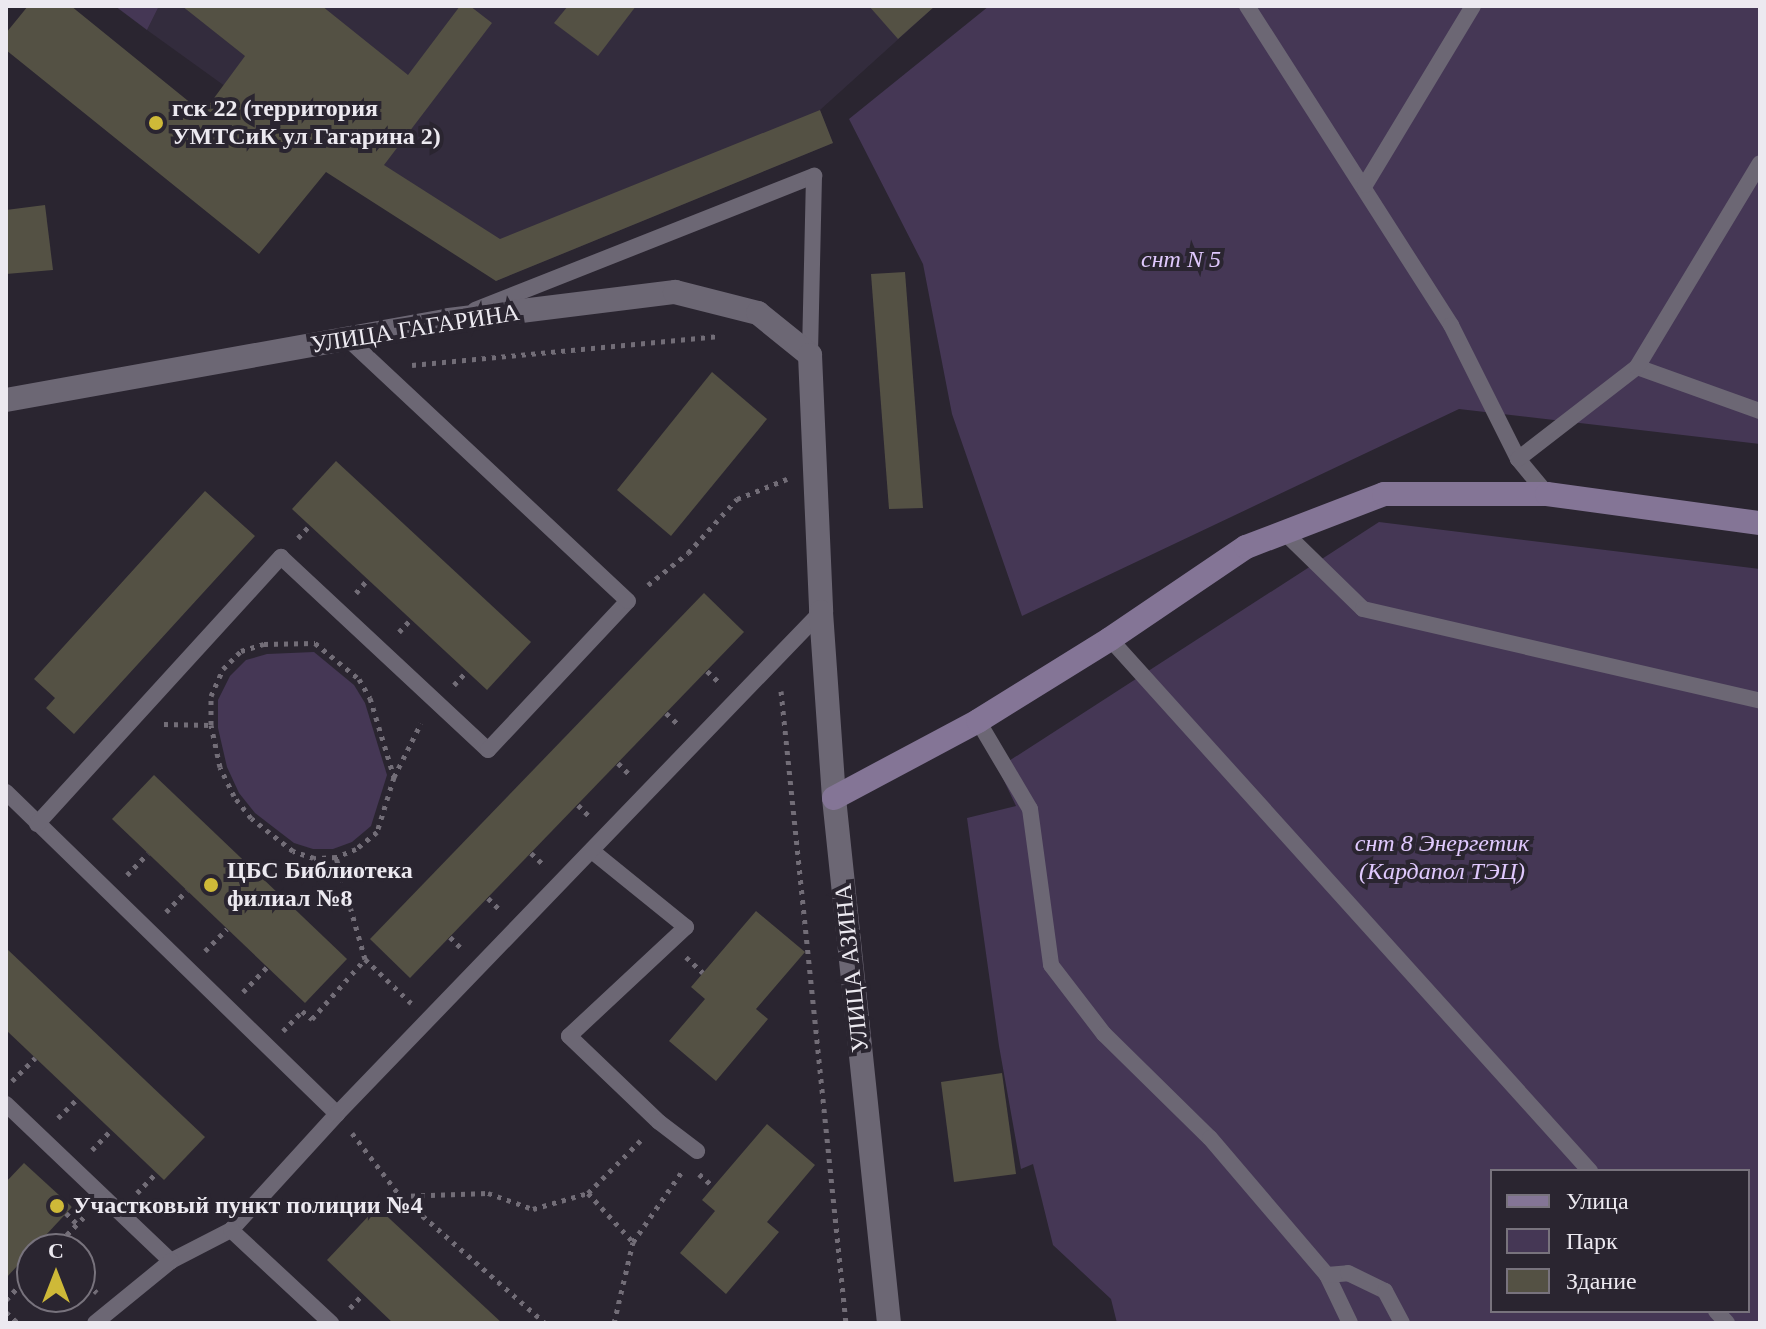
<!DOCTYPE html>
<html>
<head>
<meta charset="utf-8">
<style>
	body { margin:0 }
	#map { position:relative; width:1766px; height:1329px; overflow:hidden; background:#2a2530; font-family:"Times New Roman",serif }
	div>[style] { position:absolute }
	.built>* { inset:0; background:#332c3d }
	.green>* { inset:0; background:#453755 }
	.building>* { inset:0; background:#545144 }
	.path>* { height:5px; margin-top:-2.5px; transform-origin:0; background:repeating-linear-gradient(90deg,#726d77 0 4px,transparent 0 10px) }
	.lane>* { height:16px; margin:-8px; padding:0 8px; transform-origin:8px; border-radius:8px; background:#6c6774 }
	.street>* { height:24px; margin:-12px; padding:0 12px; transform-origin:12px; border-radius:12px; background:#6c6774 }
	.secondary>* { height:24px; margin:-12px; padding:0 12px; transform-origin:12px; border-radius:12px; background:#847596 }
	.dots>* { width:22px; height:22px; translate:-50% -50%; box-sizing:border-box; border:4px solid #2a2530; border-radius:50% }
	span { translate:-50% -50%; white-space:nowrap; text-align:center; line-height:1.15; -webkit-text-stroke:8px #2a2530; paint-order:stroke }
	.poi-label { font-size:24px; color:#ece9f0; font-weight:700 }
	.left { translate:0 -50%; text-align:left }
	.park-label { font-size:24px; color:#e0c9fe; font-style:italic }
	.street-label { font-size:24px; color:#ece9f0 }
	.frame { position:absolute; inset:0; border:8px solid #ece9f0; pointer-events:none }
	.legend { position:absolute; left:1490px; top:1169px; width:260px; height:144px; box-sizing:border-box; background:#2a2530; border:2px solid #78737d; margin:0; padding:10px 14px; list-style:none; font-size:24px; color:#ece9f0 }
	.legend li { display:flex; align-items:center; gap:16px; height:40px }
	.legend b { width:40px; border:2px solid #78737d }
	.north { position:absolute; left:16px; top:1233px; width:80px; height:80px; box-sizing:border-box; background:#2a2530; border:2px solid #78737d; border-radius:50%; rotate:0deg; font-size:22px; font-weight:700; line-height:32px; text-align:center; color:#ece9f0 }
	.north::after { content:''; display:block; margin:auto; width:28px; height:36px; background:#ceb938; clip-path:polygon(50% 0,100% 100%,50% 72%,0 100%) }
</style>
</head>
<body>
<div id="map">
	<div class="built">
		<div style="clip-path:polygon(159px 6px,935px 6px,820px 110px,833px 143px,496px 281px,147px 30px)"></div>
	</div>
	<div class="green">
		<div style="clip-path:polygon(115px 6px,159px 6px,147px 30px)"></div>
		<div style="clip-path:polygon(989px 6px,1760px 6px,1760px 444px,1459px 409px,1022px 616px,952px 414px,923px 264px,849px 119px)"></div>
		<div style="clip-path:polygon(evenodd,1379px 522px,1760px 569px,1760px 1323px,1117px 1323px,1111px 1299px,1053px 1245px,1033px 1164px,1021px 1169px,999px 1046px,967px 818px,1016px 806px,998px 768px,1379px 522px,1492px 1171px,1748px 1171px,1748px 1311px,1492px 1311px,1492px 1171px)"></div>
		<div style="clip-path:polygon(314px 652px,354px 685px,365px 703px,387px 775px,371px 826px,352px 842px,333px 849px,313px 849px,294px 843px,255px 813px,239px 793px,227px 767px,218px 728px,218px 700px,230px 676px,246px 660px,267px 654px)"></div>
	</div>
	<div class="building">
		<div style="clip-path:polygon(28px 6px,71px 6px,203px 113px,245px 56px,182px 6px,322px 6px,408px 75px,460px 6px,470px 6px,492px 23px,384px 165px,500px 239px,820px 110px,833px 143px,496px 281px,326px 172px,259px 254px,6px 50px,6px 33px)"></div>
		<div style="clip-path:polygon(568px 6px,636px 6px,598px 56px,554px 23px)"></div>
		<div style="clip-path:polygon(869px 6px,935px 6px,898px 39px)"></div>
		<div style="clip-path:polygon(45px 205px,53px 270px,6px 274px,6px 210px)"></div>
		<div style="clip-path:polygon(905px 272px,923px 508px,889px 509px,871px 274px)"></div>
		<div style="clip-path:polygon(712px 372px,767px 419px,671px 536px,617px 490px)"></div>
		<div style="clip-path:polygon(336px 461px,531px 642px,487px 690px,292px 509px)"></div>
		<div style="clip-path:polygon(205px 491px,255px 536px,74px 734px,46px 708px,55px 698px,34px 679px)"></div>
		<div style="clip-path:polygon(704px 593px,744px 632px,410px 978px,370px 939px)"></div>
		<div style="clip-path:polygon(154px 775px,347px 959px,305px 1003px,112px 819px)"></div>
		<div style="clip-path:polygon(756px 911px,805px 952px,756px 1009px,768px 1019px,716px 1081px,669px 1041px,705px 999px,691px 987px)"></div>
		<div style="clip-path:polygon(6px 948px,205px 1137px,164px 1180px,6px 1030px)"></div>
		<div style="clip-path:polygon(1002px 1073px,1016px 1174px,954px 1182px,941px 1082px)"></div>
		<div style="clip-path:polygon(767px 1124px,815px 1165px,767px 1222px,779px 1232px,726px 1294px,680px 1253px,715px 1211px,702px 1200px)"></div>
		<div style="clip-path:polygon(24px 1163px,72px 1207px,6px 1278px,6px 1182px)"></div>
		<div style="clip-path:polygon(377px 1207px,502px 1323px,393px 1323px,327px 1260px)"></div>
	</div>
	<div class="path">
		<div style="left:412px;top:365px;width:309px;rotate:-5.4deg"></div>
		<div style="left:298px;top:538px;width:18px;rotate:-47deg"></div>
		<div style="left:648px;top:585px;width:51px;rotate:-38.7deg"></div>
		<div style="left:688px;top:553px;width:73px;rotate:-47.8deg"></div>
		<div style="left:737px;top:499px;width:54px;rotate:-21.8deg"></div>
		<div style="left:356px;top:593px;width:18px;rotate:-49deg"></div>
		<div style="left:399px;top:632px;width:18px;rotate:-47deg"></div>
		<div style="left:315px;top:643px;width:57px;rotate:39.3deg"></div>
		<div style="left:359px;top:679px;width:22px;rotate:60deg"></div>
		<div style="left:370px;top:698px;width:83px;rotate:73.1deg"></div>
		<div style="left:394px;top:777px;width:58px;rotate:107.2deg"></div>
		<div style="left:377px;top:832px;width:27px;rotate:141deg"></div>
		<div style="left:356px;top:849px;width:22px;rotate:158deg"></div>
		<div style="left:336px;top:857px;width:22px;rotate:177deg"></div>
		<div style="left:314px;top:858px;width:22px;rotate:-162deg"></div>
		<div style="left:293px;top:851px;width:53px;rotate:-141.8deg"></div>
		<div style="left:251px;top:818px;width:28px;rotate:-128deg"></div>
		<div style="left:234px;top:796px;width:32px;rotate:-116deg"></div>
		<div style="left:220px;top:767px;width:43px;rotate:-102.1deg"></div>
		<div style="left:211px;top:725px;width:29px;rotate:-90deg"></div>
		<div style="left:211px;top:696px;width:30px;rotate:-66deg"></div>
		<div style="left:223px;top:669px;width:25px;rotate:-45deg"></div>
		<div style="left:241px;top:651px;width:24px;rotate:-17deg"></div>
		<div style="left:264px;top:644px;width:51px;rotate:-1.1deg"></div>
		<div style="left:707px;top:671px;width:16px;rotate:43deg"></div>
		<div style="left:454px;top:685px;width:19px;rotate:-47deg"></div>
		<div style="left:781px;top:691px;width:635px;rotate:84.13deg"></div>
		<div style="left:666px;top:713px;width:16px;rotate:43deg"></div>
		<div style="left:164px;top:724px;width:47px;rotate:1.2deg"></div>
		<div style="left:618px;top:763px;width:17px;rotate:45deg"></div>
		<div style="left:394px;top:777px;width:60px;rotate:-63.4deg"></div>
		<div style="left:578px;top:805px;width:17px;rotate:45deg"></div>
		<div style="left:531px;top:853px;width:18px;rotate:43deg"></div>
		<div style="left:127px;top:875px;width:30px;rotate:-46deg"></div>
		<div style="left:488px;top:898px;width:17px;rotate:45deg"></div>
		<div style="left:166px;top:912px;width:30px;rotate:-46deg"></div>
		<div style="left:450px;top:937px;width:17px;rotate:45deg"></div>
		<div style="left:205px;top:951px;width:31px;rotate:-45deg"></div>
		<div style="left:686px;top:957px;width:23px;rotate:43deg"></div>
		<div style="left:365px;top:959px;width:64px;rotate:43.7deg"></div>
		<div style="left:243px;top:992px;width:35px;rotate:-46deg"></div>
		<div style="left:283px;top:1031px;width:28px;rotate:-46deg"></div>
		<div style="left:302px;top:1011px;width:13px;rotate:39deg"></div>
		<div style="left:312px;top:1019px;width:80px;rotate:-48.5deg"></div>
		<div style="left:365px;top:959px;width:106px;rotate:-105.9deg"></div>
		<div style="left:12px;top:1081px;width:33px;rotate:-45deg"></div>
		<div style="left:58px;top:1118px;width:27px;rotate:-45deg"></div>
		<div style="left:352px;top:1133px;width:79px;rotate:52.7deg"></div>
		<div style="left:400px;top:1196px;width:193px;rotate:41.2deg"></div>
		<div style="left:92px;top:1150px;width:28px;rotate:-46deg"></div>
		<div style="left:699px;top:1174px;width:18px;rotate:41deg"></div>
		<div style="left:137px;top:1193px;width:28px;rotate:-46deg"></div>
		<div style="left:588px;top:1193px;width:75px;rotate:-45deg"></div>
		<div style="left:401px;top:1196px;width:87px;rotate:-2deg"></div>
		<div style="left:488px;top:1193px;width:48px;rotate:19.6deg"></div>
		<div style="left:533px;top:1209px;width:57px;rotate:-16.2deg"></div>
		<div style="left:588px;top:1193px;width:67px;rotate:47.4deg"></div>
		<div style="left:66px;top:1213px;width:16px;rotate:45deg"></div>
		<div style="left:41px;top:1241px;width:12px;rotate:42deg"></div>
		<div style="left:53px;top:1249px;width:47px;rotate:-45.9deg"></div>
		<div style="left:80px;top:1277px;width:23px;rotate:43deg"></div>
		<div style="left:6px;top:1300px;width:38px;rotate:-47deg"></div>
		<div style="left:350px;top:1308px;width:19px;rotate:-47deg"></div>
		<div style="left:6px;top:1312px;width:16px;rotate:43deg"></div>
		<div style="left:614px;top:1323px;width:83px;rotate:-76.8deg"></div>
		<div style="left:633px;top:1242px;width:88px;rotate:-55.2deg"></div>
	</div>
	<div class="lane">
		<div style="left:1247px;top:6px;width:379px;rotate:57.4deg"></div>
		<div style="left:1451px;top:325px;width:150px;rotate:63.4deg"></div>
		<div style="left:1518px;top:459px;width:45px;rotate:50.4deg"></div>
		<div style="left:1365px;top:185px;width:209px;rotate:-58.9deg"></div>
		<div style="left:475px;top:310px;width:365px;rotate:-21.6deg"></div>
		<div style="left:814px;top:176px;width:179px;rotate:91.3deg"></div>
		<div style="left:1637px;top:367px;width:131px;rotate:19.7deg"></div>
		<div style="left:1518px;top:459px;width:150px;rotate:-37.7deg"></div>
		<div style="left:1637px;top:367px;width:238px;rotate:-58.9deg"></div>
		<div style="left:1284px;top:532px;width:110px;rotate:44.3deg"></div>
		<div style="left:1363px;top:609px;width:408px;rotate:13deg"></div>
		<div style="left:1110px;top:639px;width:717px;rotate:47.94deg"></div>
		<div style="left:978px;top:721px;width:102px;rotate:59.4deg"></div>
		<div style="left:1030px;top:809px;width:157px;rotate:82.3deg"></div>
		<div style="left:1051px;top:965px;width:87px;rotate:52.5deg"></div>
		<div style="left:1104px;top:1034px;width:148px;rotate:44.5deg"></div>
		<div style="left:1210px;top:1138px;width:180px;rotate:49.5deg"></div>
		<div style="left:1327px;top:1275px;width:53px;rotate:64.4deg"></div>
		<div style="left:6px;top:792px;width:462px;rotate:44.2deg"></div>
		<div style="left:337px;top:1114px;width:157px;rotate:132.4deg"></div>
		<div style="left:231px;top:1230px;width:68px;rotate:152.7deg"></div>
		<div style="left:37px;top:824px;width:362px;rotate:-47.6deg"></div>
		<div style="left:281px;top:557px;width:283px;rotate:43deg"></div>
		<div style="left:488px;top:750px;width:204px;rotate:-46.8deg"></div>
		<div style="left:628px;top:601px;width:383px;rotate:-136.9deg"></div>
		<div style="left:592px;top:851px;width:121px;rotate:39deg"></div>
		<div style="left:686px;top:927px;width:160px;rotate:137deg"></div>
		<div style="left:569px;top:1036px;width:124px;rotate:43.7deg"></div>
		<div style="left:659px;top:1122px;width:48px;rotate:37.3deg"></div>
		<div style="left:6px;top:1104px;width:228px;rotate:43.6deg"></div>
		<div style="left:171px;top:1261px;width:98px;rotate:140.8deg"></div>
		<div style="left:337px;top:1114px;width:697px;rotate:-46.05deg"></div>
		<div style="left:231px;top:1230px;width:137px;rotate:42.9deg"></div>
		<div style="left:1327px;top:1275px;width:21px;rotate:-5deg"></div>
		<div style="left:1348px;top:1273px;width:41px;rotate:25.9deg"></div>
		<div style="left:1385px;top:1291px;width:36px;rotate:62deg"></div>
		<div style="left:1716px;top:1311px;width:16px;rotate:47deg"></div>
	</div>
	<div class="street">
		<div style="left:6px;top:400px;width:450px;rotate:-10.2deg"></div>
		<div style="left:449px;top:320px;width:228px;rotate:-7.1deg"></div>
		<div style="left:675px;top:292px;width:86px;rotate:14.2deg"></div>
		<div style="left:758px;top:313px;width:67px;rotate:38.9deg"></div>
		<div style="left:810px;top:355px;width:257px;rotate:87.5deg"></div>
		<div style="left:821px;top:612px;width:186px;rotate:86deg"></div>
		<div style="left:834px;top:798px;width:528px;rotate:84.02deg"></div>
	</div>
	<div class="secondary">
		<div style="left:834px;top:798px;width:163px;rotate:-28.1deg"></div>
		<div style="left:978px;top:721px;width:155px;rotate:-31.8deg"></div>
		<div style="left:1110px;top:639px;width:164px;rotate:-34.1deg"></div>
		<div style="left:1246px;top:547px;width:148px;rotate:-21deg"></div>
		<div style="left:1384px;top:494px;width:163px"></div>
		<div style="left:1547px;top:494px;width:215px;rotate:7.8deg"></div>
	</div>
	<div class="dots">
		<div style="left:156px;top:123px;background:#ceb938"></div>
		<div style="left:211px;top:885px;background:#ceb938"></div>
		<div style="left:57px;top:1206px;background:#ceb938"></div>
	</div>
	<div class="poi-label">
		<span class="left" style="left:172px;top:123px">гск 22 (территория<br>УМТСиК ул Гагарина 2)</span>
		<span class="left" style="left:227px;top:885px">ЦБС Библиотека<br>филиал №8</span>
		<span class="left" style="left:73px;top:1206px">Участковый пункт полиции №4</span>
	</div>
	<div class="park-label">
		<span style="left:1181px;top:260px">снт N 5</span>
		<span style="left:1442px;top:858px">снт 8 Энергетик<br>(Кардапол ТЭЦ)</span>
	</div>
	<div class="street-label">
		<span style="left:415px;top:329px;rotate:-9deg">УЛИЦА ГАГАРИНА</span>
		<span style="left:852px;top:968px;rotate:-96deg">УЛИЦА АЗИНА</span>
	</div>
	<div class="frame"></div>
	<ul class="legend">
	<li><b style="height:10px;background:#847596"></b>Улица</li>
	<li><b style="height:22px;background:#453755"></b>Парк</li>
	<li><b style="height:22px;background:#545144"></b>Здание</li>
	</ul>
	<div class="north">С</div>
</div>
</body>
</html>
